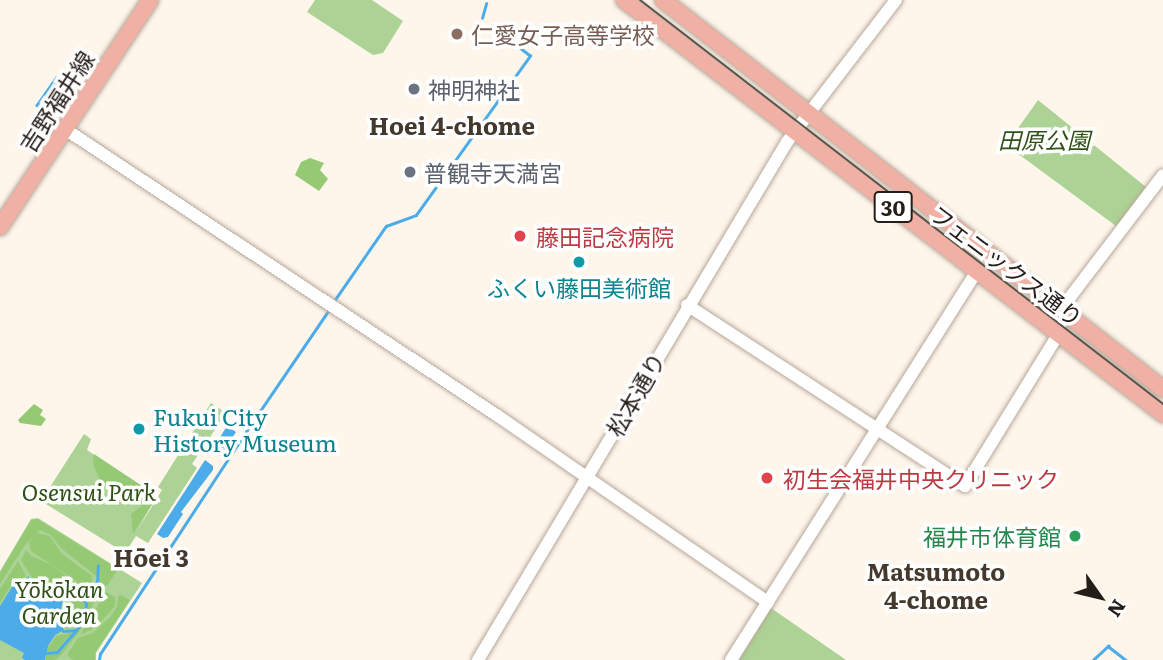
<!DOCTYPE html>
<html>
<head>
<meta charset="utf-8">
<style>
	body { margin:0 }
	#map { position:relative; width:1163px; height:660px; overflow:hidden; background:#fef5eb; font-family:Literata,"Noto Sans JP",serif }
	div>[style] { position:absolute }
	.green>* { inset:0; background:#acd395 }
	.forest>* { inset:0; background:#95c973 }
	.water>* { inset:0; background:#4bace9 }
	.stream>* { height:2.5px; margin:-1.25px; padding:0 1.25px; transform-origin:1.25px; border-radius:1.25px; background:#4bace9 }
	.roads { filter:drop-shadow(0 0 2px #b6a799) drop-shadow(0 0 2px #b6a799) }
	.minor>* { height:12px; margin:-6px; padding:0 6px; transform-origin:6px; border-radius:6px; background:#fff }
	.major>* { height:16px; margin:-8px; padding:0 8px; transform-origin:8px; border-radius:8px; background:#f0b0a4 }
	.tram>* { height:2px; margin:-1px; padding:0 1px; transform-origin:1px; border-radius:1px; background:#5a544d }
	.dots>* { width:19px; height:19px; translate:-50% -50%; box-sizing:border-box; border:4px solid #fff; border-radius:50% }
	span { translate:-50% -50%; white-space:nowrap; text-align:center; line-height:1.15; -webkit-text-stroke:7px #fff; paint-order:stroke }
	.shield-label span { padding:2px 5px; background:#fff; border:2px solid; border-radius:5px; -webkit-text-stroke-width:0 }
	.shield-label { font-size:21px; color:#231e18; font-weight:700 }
	.education-label { font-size:23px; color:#785e54 }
	.left { translate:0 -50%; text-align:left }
	.worship-label { font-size:23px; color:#5b616d }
	.street-label { font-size:23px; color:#231e18 }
	.park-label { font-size:23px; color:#305116; font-style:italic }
	.health-label { font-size:23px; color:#be3a42 }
	.culture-label { font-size:23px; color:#0d838f }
	.leisure-label { font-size:23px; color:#27864d }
	.right { translate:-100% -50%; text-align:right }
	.neighbourhood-label { font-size:24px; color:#45392d; font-weight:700 }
	.north { position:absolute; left:1065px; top:562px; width:70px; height:70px; -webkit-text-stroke:5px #fff; paint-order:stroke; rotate:124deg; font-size:19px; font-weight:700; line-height:28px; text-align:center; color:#231e18 }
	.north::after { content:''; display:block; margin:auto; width:24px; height:32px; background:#231e18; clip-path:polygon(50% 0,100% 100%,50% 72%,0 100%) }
</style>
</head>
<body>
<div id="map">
	<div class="green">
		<div style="clip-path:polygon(315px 0,372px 0,403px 21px,383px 53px,373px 55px,307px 12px)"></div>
		<div style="clip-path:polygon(1038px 100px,1146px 187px,1116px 226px,1006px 145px)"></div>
		<div style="clip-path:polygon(211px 403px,226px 413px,192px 464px,197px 468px,148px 543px,136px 536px,125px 553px,41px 501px,84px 434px,91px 439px,87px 450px,157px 496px,135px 534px,162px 490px,158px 487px)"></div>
		<div style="clip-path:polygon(38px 518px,142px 583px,96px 653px,96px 660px,0 660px,0 571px,31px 519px)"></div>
		<div style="clip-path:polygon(771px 608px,846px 660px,739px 660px)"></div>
	</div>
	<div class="forest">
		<div style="clip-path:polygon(310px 158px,324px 163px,320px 170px,328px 179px,319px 191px,295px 175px,301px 162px)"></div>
		<div style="clip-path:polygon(34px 404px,43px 410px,40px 415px,46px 419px,41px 426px,20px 423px,18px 420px)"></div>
		<div style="clip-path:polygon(94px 454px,157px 496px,133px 534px,131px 514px,143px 505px,138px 495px,125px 501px,110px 486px,100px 480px,93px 464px)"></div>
		<div style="clip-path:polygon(37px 519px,118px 569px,107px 586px,99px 582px,100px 565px,96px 576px,61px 548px,51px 535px,40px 530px,25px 545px,0 584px,0 573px,31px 520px)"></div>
		<div style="clip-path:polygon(36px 533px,50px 536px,62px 554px,92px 576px,92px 584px,84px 586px,31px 551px,29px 543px)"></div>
		<div style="clip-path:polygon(26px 550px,31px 556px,52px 565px,85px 590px,35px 582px,21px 560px)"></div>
		<div style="clip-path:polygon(18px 561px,26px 576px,12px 584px,0 603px,0 589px)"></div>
		<div style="clip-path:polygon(98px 585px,104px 589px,94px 602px,85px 624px,62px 654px,55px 660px,46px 660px,46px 654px,58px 652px,80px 627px,87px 607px,84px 594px)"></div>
		<div style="clip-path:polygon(72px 592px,82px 595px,85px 608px,79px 624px,67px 629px,63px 624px,66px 596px)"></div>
		<div style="clip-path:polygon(106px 592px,115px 597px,115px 606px,95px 628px,80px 635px)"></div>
		<div style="clip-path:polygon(121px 595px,130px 600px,95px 653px,95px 660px,73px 660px,67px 655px,78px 638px,93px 633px,110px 617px,117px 607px,118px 596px)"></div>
		<div style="clip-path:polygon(73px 632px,56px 651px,46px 651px,56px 636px)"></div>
	</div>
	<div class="water">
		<div style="clip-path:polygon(56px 76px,65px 82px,45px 112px,35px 106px)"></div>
		<div style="clip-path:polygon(227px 426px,236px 432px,220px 456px,212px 450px)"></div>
		<div style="clip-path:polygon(205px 460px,213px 466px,213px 470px,181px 512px,183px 514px,168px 537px,163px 538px,157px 534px)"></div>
		<div style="clip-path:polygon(28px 576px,35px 586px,55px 587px,63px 598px,59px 621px,64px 630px,55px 635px,48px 646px,45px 660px,25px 660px,22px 658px,24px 653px,0 640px,0 606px,12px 587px,24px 586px)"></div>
	</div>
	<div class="stream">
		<div style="left:482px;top:18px;width:15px;rotate:-74deg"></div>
		<div style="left:334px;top:301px;width:91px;rotate:-55.3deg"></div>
		<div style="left:386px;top:226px;width:32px;rotate:-20deg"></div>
		<div style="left:416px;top:215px;width:196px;rotate:-54.4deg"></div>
		<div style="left:530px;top:56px;width:48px;rotate:-142.7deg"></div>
		<div style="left:260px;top:411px;width:122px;rotate:-55.7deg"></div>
		<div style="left:61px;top:593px;width:9px;rotate:-18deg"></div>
		<div style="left:70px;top:590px;width:13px;rotate:18deg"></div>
		<div style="left:63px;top:631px;width:13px;rotate:-4deg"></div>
		<div style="left:76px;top:630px;width:8px;rotate:-50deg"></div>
		<div style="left:81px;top:624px;width:20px;rotate:-75deg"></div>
		<div style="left:86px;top:605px;width:12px;rotate:-110deg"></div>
		<div style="left:82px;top:594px;width:19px;rotate:-36deg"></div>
		<div style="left:97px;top:583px;width:17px;rotate:-87deg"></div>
		<div style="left:45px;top:653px;width:12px;rotate:-5deg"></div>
		<div style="left:57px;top:652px;width:29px;rotate:-49deg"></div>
		<div style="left:99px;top:660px;width:6px;rotate:-81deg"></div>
		<div style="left:100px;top:654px;width:273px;rotate:-56.7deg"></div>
		<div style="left:1093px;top:660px;width:21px;rotate:-43deg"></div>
		<div style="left:1108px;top:646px;width:23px;rotate:38deg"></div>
	</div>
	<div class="roads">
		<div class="minor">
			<div style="left:65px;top:129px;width:519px;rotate:33.54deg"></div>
			<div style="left:498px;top:416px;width:328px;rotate:34.6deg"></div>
			<div style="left:687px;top:305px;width:332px;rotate:33.1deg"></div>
			<div style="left:965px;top:486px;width:180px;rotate:-58.4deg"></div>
			<div style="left:1059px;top:333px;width:24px;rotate:-85deg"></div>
			<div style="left:1061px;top:309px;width:168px;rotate:-52.7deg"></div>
			<div style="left:478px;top:660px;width:603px;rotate:-59.18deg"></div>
			<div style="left:787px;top:142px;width:179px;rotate:-52.5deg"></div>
			<div style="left:731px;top:660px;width:460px;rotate:-57.7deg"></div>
		</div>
		<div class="major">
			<div style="left:624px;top:0;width:680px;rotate:37.53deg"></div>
			<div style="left:663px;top:0;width:633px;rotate:37.88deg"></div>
			<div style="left:0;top:227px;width:272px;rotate:-56.5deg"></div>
		</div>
	</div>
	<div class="tram">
		<div style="left:640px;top:0;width:661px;rotate:37.68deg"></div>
	</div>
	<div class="dots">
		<div style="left:457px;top:34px;background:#8d6e63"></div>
		<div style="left:414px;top:89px;background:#6b7280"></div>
		<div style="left:410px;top:172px;background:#6b7280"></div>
		<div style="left:520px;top:236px;background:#e0444e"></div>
		<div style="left:579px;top:262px;background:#0f9aa8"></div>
		<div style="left:139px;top:429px;background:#0f9aa8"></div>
		<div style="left:767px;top:478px;background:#e0444e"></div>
		<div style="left:1075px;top:536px;background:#2e9e5b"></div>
	</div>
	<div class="shield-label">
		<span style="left:893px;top:207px">30</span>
	</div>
	<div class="education-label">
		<span class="left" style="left:471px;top:34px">仁愛女子高等学校</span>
	</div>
	<div class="worship-label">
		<span class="left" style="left:428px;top:89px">神明神社</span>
		<span class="left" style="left:424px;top:172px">普観寺天満宮</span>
	</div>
	<div class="street-label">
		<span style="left:56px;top:101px;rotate:-57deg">吉野福井線</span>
		<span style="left:1007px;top:265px;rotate:37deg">フェニックス通り</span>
		<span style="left:635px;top:394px;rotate:-60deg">松本通り</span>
	</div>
	<div class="park-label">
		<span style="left:1044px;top:139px">田原公園</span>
		<span style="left:89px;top:491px">Osensui Park</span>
		<span style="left:59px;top:601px">Yōkōkan<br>Garden</span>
	</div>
	<div class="health-label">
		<span class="left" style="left:536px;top:236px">藤田記念病院</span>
		<span class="left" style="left:783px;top:478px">初生会福井中央クリニック</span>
	</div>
	<div class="culture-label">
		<span style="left:579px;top:287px">ふくい藤田美術館</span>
		<span class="left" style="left:153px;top:429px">Fukui City<br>History Museum</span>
	</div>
	<div class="leisure-label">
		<span class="right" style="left:1061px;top:536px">福井市体育館</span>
	</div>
	<div class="neighbourhood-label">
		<span style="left:452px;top:125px">Hoei 4-chome</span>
		<span style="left:151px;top:557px">Hōei 3</span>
		<span style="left:936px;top:585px">Matsumoto<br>4-chome</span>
	</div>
	<div class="north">N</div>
</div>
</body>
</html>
